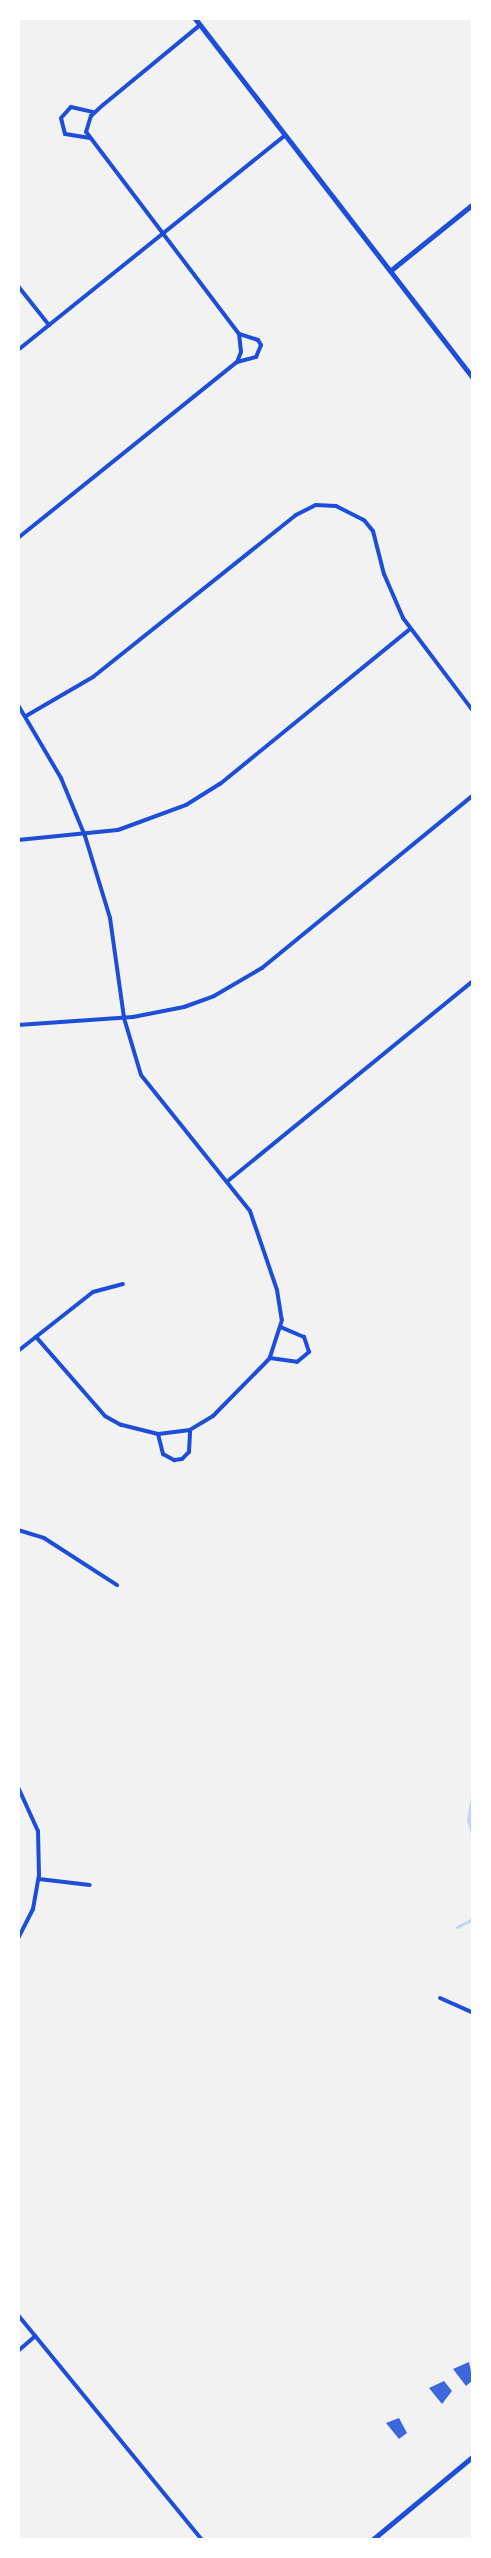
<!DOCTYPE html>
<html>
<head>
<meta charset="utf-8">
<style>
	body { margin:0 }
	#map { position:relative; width:491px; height:2558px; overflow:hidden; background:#f2f2f2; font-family:"Public Sans",sans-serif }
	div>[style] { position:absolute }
	.water>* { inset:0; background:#bfd3fe }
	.stream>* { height:3px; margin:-1.5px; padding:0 1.5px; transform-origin:1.5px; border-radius:1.5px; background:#bfd3fe }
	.building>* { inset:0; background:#3d67dc }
	.minor>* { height:4px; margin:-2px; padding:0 2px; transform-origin:2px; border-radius:2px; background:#1d4ed8 }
	.tertiary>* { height:4.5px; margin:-2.25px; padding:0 2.25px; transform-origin:2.25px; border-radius:2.25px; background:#1d4ed8 }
	.secondary>* { height:5px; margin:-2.5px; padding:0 2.5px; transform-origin:2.5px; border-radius:2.5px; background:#1d4ed8 }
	span { translate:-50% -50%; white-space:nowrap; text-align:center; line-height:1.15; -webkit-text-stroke:4.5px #fff; paint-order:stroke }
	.frame { position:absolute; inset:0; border:20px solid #fff; pointer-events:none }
</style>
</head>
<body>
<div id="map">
	<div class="water">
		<div style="clip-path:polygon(473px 1785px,473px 1841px,467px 1820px)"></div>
	</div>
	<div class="stream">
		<div style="left:457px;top:1927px;width:18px;rotate:-27deg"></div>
	</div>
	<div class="building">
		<div style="clip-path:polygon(469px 2362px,473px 2380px,466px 2386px,453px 2369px)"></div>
		<div style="clip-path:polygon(444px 2381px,452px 2391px,442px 2404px,429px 2388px)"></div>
		<div style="clip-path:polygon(399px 2418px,407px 2433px,399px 2439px,386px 2423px)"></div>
	</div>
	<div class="minor">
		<div style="left:90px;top:138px;width:25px;rotate:-171deg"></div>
		<div style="left:65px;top:134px;width:16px;rotate:-104deg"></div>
		<div style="left:61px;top:118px;width:15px;rotate:-48deg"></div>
		<div style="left:71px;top:107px;width:23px;rotate:13deg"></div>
		<div style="left:18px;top:286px;width:50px;rotate:51.5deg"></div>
		<div style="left:18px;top:350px;width:343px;rotate:-38.8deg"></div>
		<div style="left:237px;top:362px;width:20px;rotate:-15deg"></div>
		<div style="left:256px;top:357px;width:13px;rotate:-67deg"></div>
		<div style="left:261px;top:345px;width:6px;rotate:-121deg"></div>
		<div style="left:258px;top:340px;width:20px;rotate:-162deg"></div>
		<div style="left:18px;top:538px;width:281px;rotate:-38.8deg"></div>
		<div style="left:237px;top:362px;width:11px;rotate:-68deg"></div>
		<div style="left:241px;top:352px;width:18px;rotate:-96deg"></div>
		<div style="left:239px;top:334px;width:253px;rotate:-127.1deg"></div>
		<div style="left:86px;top:132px;width:17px;rotate:-73deg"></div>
		<div style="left:91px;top:116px;width:16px;rotate:-43deg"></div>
		<div style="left:103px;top:105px;width:126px;rotate:-39.5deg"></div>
		<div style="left:18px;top:705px;width:85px;rotate:59.5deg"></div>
		<div style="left:61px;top:778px;width:63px;rotate:67.5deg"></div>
		<div style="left:85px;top:836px;width:86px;rotate:73deg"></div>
		<div style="left:110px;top:918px;width:101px;rotate:82deg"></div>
		<div style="left:124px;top:1018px;width:59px;rotate:73.4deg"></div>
		<div style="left:141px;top:1075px;width:174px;rotate:51.3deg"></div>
		<div style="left:250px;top:1211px;width:83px;rotate:71.1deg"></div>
		<div style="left:277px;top:1290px;width:30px;rotate:81deg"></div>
		<div style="left:282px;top:1320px;width:40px;rotate:108deg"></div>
		<div style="left:270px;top:1358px;width:81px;rotate:134.5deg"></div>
		<div style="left:213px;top:1416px;width:27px;rotate:149deg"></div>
		<div style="left:190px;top:1430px;width:32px;rotate:173deg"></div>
		<div style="left:158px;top:1434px;width:38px;rotate:-166deg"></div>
		<div style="left:121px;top:1425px;width:18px;rotate:-151deg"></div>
		<div style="left:105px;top:1416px;width:105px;rotate:-131.1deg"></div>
		<div style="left:26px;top:716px;width:78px;rotate:-30.2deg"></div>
		<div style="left:93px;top:677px;width:260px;rotate:-38.6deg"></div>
		<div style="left:296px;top:515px;width:22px;rotate:-27deg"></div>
		<div style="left:316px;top:505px;width:20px;rotate:3deg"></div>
		<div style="left:336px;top:506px;width:31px;rotate:27deg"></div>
		<div style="left:364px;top:520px;width:14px;rotate:51deg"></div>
		<div style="left:373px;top:531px;width:44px;rotate:75.7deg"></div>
		<div style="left:384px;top:574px;width:48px;rotate:66.6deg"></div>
		<div style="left:403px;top:618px;width:116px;rotate:53deg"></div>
		<div style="left:18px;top:840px;width:100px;rotate:-5.7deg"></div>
		<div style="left:118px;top:830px;width:72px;rotate:-20.2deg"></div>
		<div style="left:186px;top:805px;width:40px;rotate:-32deg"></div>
		<div style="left:220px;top:784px;width:245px;rotate:-39.2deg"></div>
		<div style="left:18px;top:1025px;width:115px;rotate:-4deg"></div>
		<div style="left:133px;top:1017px;width:52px;rotate:-11.1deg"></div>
		<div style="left:184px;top:1007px;width:32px;rotate:-20deg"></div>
		<div style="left:214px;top:996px;width:56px;rotate:-30.3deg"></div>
		<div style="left:262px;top:968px;width:273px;rotate:-39.3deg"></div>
		<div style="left:229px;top:1180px;width:315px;rotate:-39.2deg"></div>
		<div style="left:18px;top:1351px;width:95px;rotate:-38.2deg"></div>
		<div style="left:93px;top:1292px;width:31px;rotate:-15deg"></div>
		<div style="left:270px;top:1358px;width:27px;rotate:8deg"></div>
		<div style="left:297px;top:1362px;width:16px;rotate:-40deg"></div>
		<div style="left:309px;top:1352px;width:16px;rotate:-108deg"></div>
		<div style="left:304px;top:1337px;width:26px;rotate:-157deg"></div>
		<div style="left:158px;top:1434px;width:21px;rotate:76deg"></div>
		<div style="left:163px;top:1454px;width:13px;rotate:29deg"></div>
		<div style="left:174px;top:1460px;width:8px;rotate:-7deg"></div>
		<div style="left:182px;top:1459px;width:10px;rotate:-45deg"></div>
		<div style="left:189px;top:1452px;width:22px;rotate:-87deg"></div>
		<div style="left:18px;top:1530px;width:27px;rotate:17deg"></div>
		<div style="left:44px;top:1538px;width:87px;rotate:32.8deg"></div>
		<div style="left:18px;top:1787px;width:48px;rotate:65.6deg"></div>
		<div style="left:38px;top:1831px;width:44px;rotate:88.7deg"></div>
		<div style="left:39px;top:1875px;width:35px;rotate:100deg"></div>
		<div style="left:33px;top:1909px;width:34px;rotate:117deg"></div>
		<div style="left:39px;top:1879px;width:51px;rotate:6.7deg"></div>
		<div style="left:440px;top:1998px;width:36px;rotate:24deg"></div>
		<div style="left:18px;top:2315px;width:291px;rotate:50.7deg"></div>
		<div style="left:18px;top:2351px;width:23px;rotate:-41deg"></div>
	</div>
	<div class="tertiary">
		<div style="left:195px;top:18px;width:455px;rotate:52.3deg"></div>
		<div style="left:390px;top:271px;width:107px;rotate:-38.9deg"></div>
	</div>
	<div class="secondary">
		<div style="left:372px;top:2540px;width:131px;rotate:-39.7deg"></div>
	</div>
	<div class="frame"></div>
</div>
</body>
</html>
